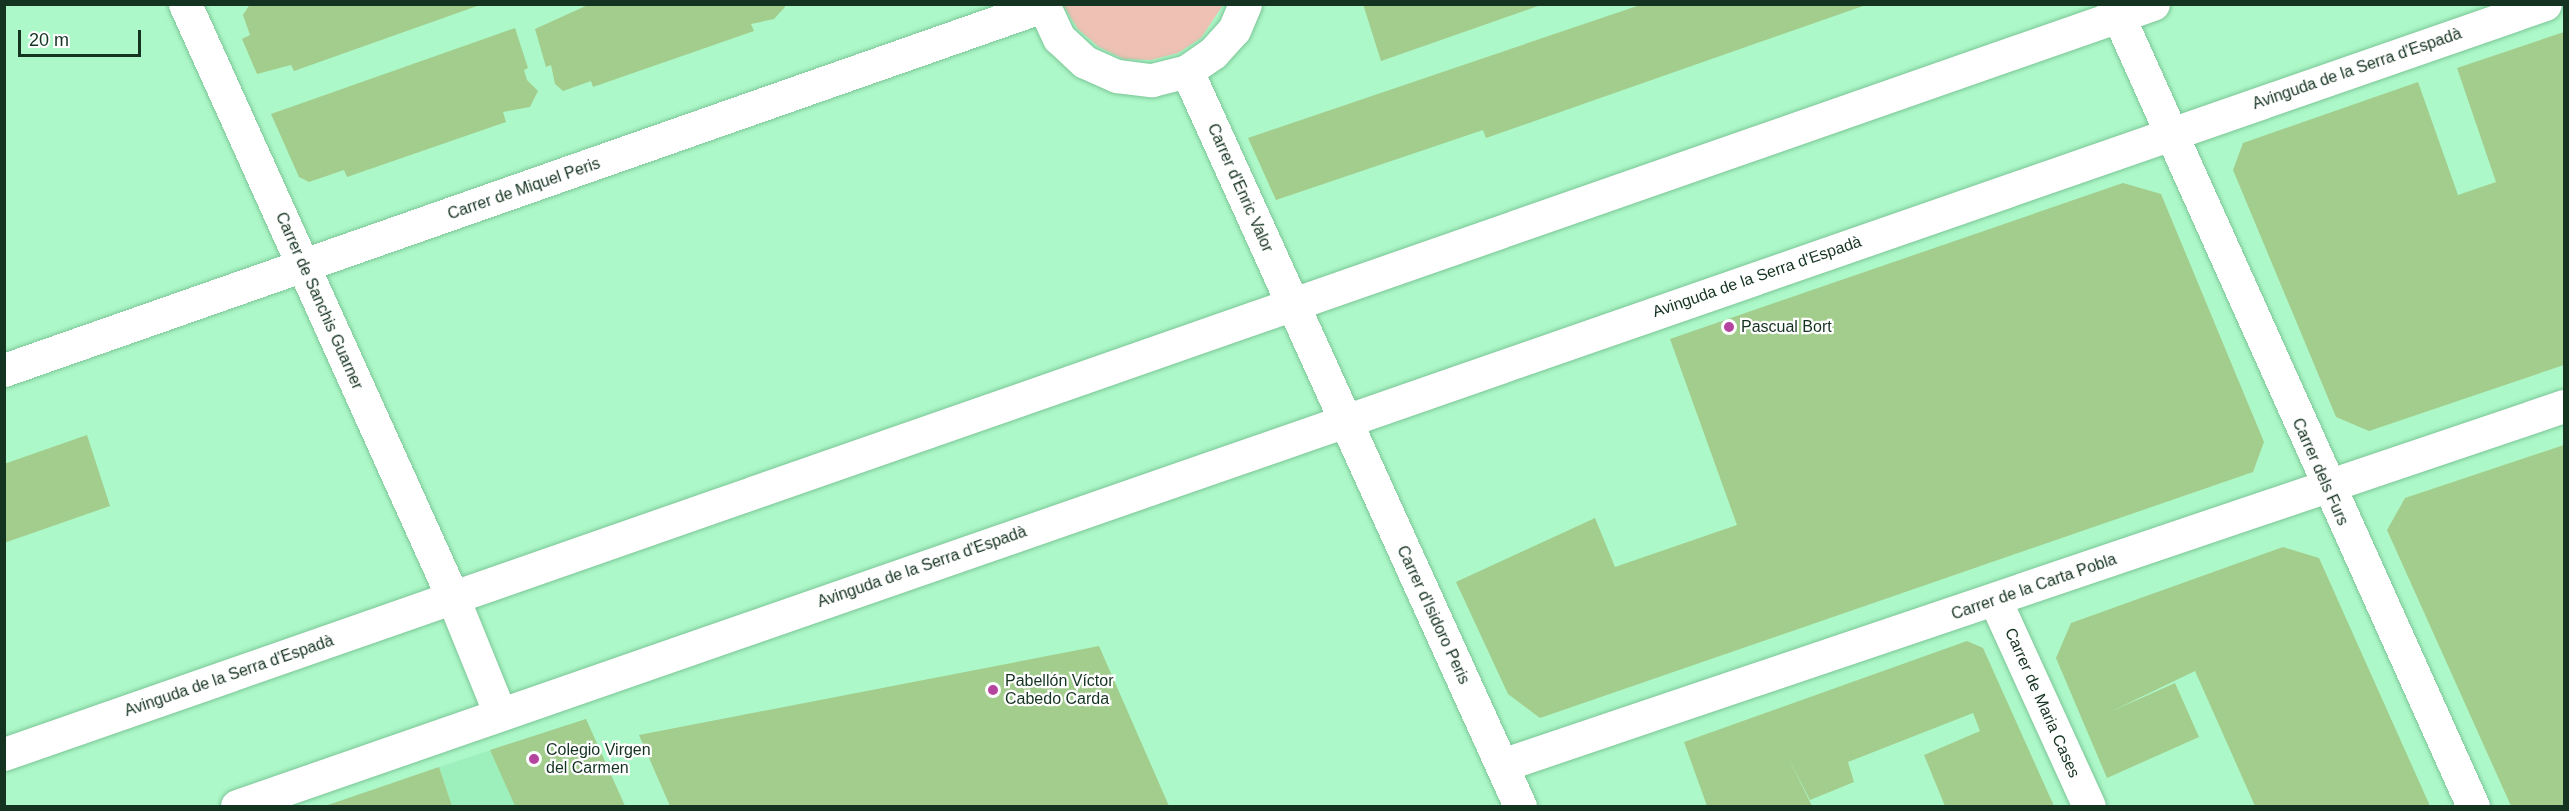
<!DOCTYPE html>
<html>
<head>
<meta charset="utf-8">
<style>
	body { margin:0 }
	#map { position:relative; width:2569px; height:811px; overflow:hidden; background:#adf8c8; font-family:Arial,sans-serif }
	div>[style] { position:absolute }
	.built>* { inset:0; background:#9df0bb }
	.green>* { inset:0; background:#eec1b4 }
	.building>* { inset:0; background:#a2cd8d }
	.roads { filter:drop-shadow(0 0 2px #7cc597) drop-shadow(0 0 2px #7cc597) }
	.minor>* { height:33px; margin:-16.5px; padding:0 16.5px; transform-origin:16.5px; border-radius:16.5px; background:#fff }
	.tertiary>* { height:33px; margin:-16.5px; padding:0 16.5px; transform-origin:16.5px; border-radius:16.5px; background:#fff }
	.dots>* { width:16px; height:16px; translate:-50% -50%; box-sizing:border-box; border:3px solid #fff; border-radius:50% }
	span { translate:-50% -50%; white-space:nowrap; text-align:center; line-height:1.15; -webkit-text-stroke:4.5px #fff; paint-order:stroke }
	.street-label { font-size:16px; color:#153321 }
	.poi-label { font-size:16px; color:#153321 }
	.left { translate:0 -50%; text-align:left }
	.frame { position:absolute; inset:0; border:6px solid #153321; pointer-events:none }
	.scale { position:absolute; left:18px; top:30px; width:123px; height:27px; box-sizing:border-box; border:3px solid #153321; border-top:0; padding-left:8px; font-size:18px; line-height:21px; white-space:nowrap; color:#153321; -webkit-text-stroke:4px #fff; paint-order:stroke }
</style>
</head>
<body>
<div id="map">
	<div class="built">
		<div style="clip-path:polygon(586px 719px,625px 806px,452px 806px,439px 767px)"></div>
	</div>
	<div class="green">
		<div style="clip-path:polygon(1063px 5px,1063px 4px,1223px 5px,1201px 38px,1178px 53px,1151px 60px,1124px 59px,1099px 47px,1078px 29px)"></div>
	</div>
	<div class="building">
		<div style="clip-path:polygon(250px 4px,480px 4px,480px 5px,294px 71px,291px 65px,257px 74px,242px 39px,250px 35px,243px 15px)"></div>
		<div style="clip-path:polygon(590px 4px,784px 4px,785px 7px,774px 19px,751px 24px,754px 31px,593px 87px,591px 81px,563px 91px,555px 84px,551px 65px,546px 67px,535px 29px)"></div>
		<div style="clip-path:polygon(1363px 4px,1541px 4px,1541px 5px,1381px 61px)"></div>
		<div style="clip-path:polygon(1643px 4px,1866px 5px,1486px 138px,1483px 130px,1276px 200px,1248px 138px)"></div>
		<div style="clip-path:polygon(515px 28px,528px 68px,524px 70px,527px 80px,538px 91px,530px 107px,503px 112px,506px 122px,347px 177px,344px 170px,309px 182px,299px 177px,271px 114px)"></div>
		<div style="clip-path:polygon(2564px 32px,2564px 365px,2369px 431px,2336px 417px,2233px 170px,2243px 143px,2418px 82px,2458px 195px,2496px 182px,2457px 68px)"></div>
		<div style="clip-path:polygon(2123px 183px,2161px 194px,2264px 442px,2253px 472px,1540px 718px,1508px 694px,1456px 582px,1595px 518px,1615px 567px,1737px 525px,1670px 339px)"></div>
		<div style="clip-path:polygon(87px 435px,110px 506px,4px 543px,4px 464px)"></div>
		<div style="clip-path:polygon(2564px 445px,2564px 806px,2511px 806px,2387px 530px,2405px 498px)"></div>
		<div style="clip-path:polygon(2283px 547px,2319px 558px,2430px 806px,2255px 806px,2195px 671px,2110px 712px,2175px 683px,2199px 737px,2107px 778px,2056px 658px,2071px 623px)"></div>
		<div style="clip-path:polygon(1967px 641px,1983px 648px,2054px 806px,1945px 806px,1924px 755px,1980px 731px,1973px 713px,1848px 762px,1854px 782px,1810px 800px,1788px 757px,1812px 806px,1707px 806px,1684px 742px)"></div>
		<div style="clip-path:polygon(1099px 646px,1169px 806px,670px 806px,639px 735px)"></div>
		<div style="clip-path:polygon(586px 719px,625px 806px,515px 806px,490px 750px)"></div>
		<div style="clip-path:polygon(439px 767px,452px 806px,325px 806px)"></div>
	</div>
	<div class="roads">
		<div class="minor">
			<div style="left:185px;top:4px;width:652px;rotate:65.72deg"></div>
			<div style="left:453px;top:598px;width:125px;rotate:67.9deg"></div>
			<div style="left:1043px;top:4px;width:38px;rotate:65deg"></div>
			<div style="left:1059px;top:38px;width:35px;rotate:43deg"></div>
			<div style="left:1085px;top:62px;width:35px;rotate:24deg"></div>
			<div style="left:1117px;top:76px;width:35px;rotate:7deg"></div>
			<div style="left:1152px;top:80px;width:36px;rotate:-14deg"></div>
			<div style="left:1187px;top:71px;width:32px;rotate:-35deg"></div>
			<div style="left:1213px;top:53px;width:31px;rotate:-48deg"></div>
			<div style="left:1234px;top:30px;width:28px;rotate:-67deg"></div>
			<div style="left:2113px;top:4px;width:879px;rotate:65.83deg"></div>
			<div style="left:1187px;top:71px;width:807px;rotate:65.63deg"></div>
			<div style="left:4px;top:370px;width:1101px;rotate:-19.31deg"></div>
			<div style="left:1995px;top:600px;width:226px;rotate:65.5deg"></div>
			<div style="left:1502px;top:765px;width:1121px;rotate:-18.68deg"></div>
		</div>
		<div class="tertiary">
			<div style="left:4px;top:754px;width:2276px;rotate:-19.24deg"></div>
			<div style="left:237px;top:806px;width:2443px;rotate:-19.16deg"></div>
		</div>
	</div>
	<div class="dots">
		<div style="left:1729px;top:327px;background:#b544a0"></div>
		<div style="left:993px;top:690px;background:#b544a0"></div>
		<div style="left:534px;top:759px;background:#b544a0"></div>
	</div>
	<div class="street-label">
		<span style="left:2357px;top:69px;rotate:-19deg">Avinguda de la Serra d'Espadà</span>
		<span style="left:1240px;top:188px;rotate:66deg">Carrer d'Enric Valor</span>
		<span style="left:524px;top:189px;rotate:-19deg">Carrer de Miquel Peris</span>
		<span style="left:1757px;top:277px;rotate:-19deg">Avinguda de la Serra d'Espadà</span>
		<span style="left:319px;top:301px;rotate:66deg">Carrer de Sanchis Guarner</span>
		<span style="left:2320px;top:472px;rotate:66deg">Carrer dels Furs</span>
		<span style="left:922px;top:567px;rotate:-19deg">Avinguda de la Serra d'Espadà</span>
		<span style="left:2034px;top:587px;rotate:-19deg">Carrer de la Carta Pobla</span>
		<span style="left:1433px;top:615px;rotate:65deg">Carrer d'Isidoro Peris</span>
		<span style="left:229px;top:676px;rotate:-19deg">Avinguda de la Serra d'Espadà</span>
		<span style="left:2042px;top:703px;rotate:66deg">Carrer de Maria Cases</span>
	</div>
	<div class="poi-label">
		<span class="left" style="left:1741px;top:327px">Pascual Bort</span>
		<span class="left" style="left:1005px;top:690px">Pabellón Víctor<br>Cabedo Carda</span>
		<span class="left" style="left:546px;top:759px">Colegio Virgen<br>del Carmen</span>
	</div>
	<div class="frame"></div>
	<div class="scale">20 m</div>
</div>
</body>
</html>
